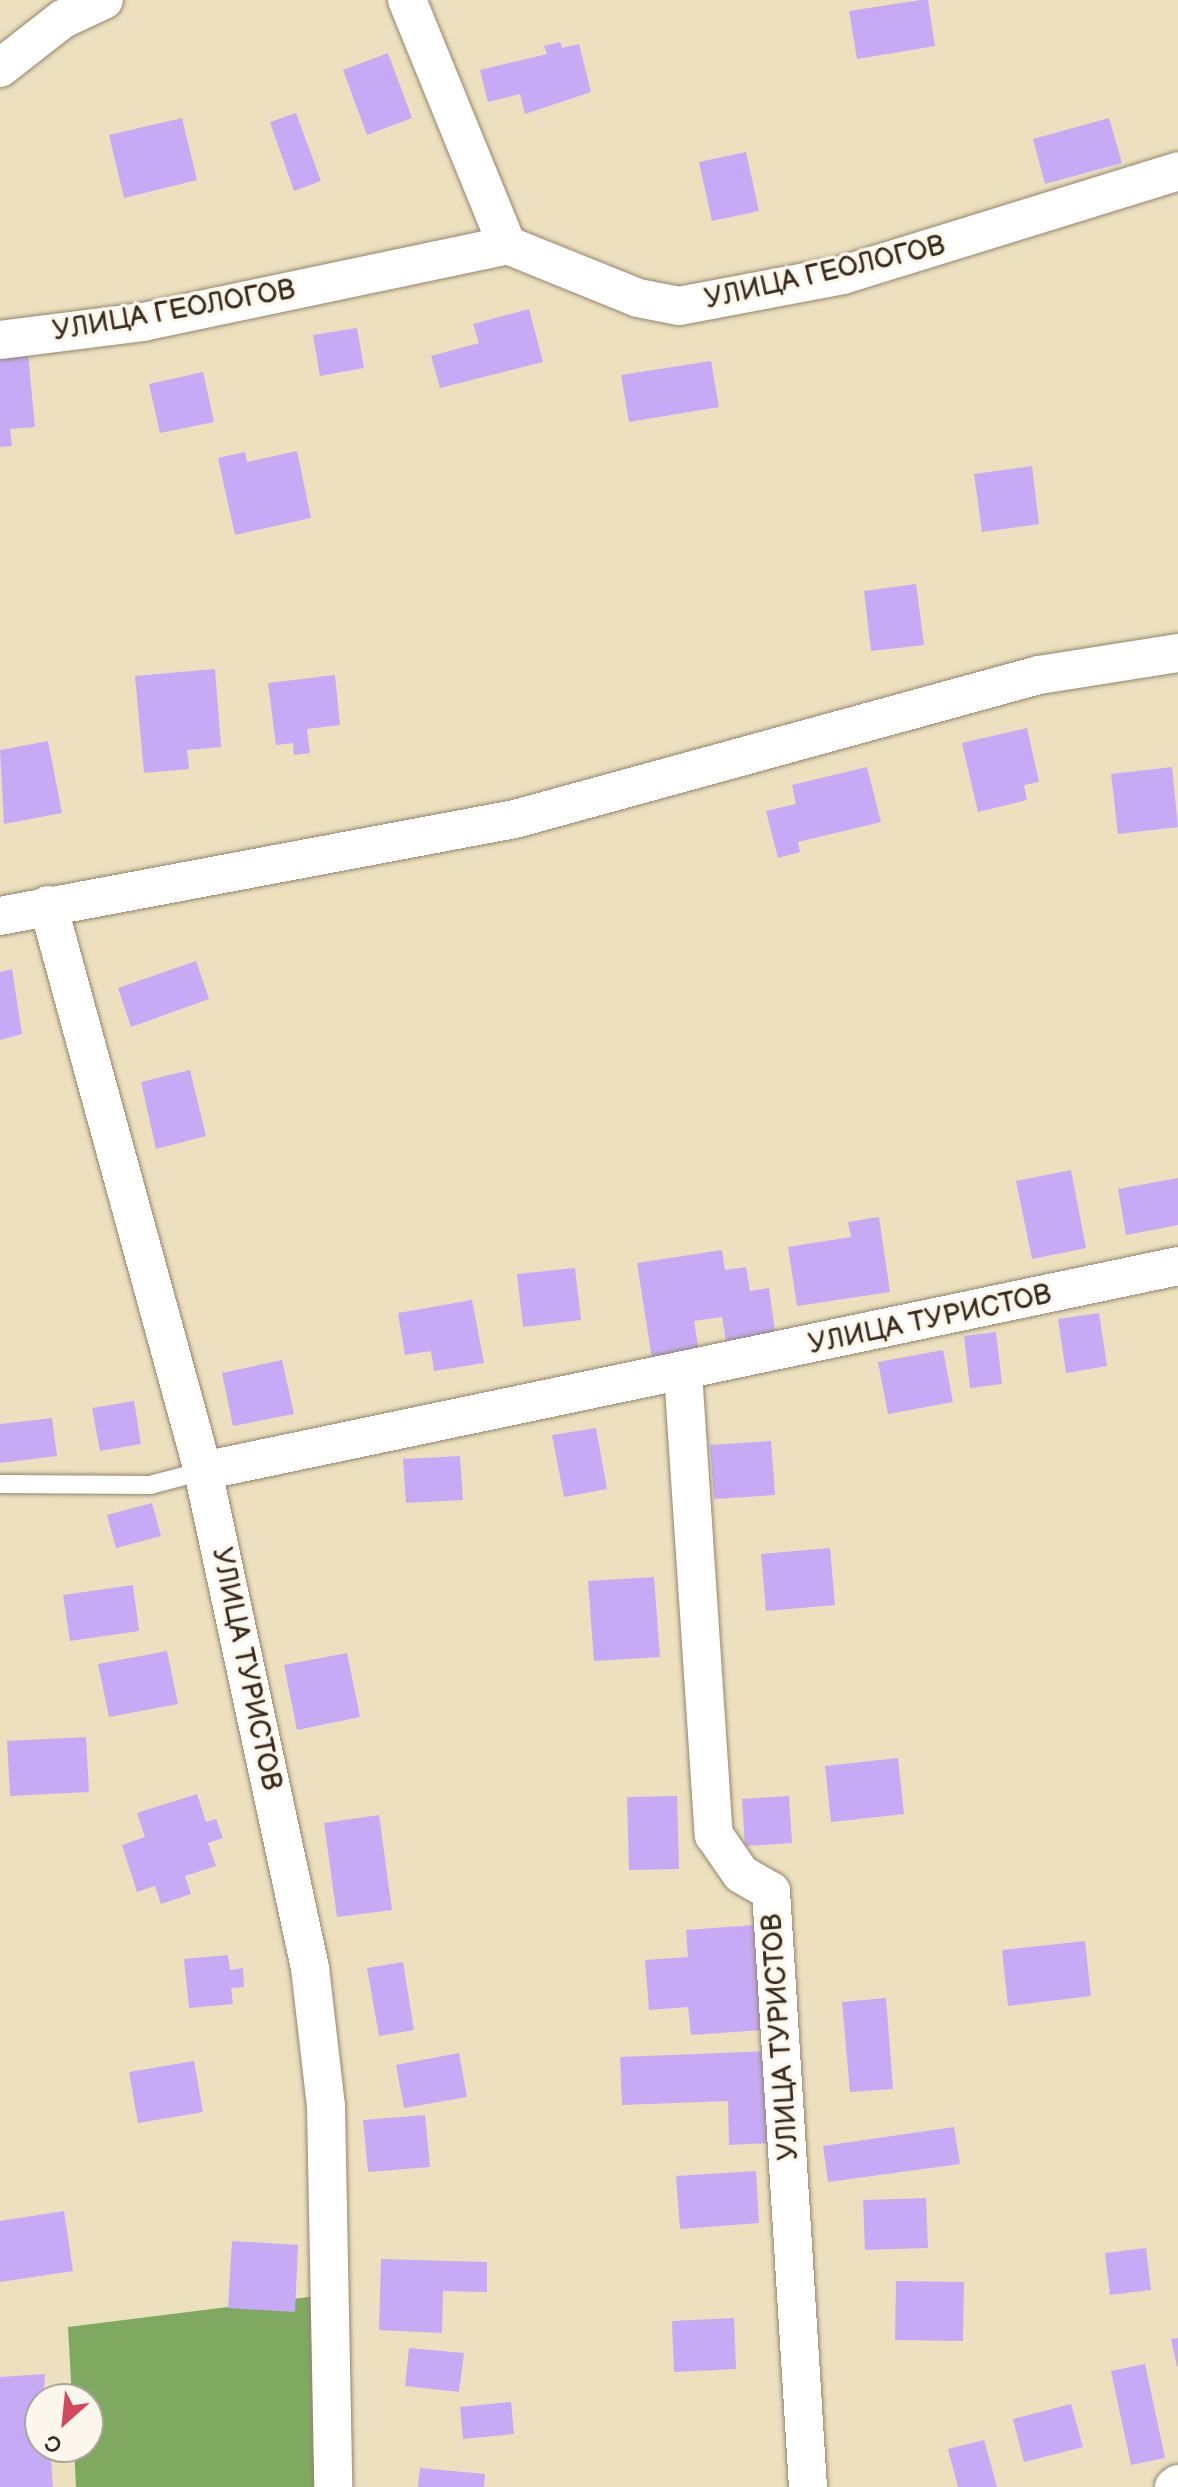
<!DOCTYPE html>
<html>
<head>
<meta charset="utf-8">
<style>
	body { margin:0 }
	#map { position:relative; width:1178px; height:2487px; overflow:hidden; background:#ede0bf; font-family:"Balsamiq Sans",sans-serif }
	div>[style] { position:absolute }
	.forest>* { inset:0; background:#7fa960 }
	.building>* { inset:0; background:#c7aaf5 }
	.roads { filter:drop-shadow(0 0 2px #94856e) drop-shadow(0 0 2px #94856e) }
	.service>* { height:18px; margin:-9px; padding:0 9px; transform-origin:9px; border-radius:9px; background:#fff }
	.minor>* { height:38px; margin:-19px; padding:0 19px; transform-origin:19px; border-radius:19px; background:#fff }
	span { translate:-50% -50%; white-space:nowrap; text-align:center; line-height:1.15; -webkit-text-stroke:7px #fbf7ec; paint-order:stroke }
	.street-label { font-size:28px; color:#3b2a1e }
	.north { position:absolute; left:24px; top:2383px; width:80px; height:80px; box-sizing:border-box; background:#fbf7ec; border:2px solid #aea59a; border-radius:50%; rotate:207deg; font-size:22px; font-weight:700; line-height:32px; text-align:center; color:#3b2a1e }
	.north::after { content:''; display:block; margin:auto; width:28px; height:36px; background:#d1495b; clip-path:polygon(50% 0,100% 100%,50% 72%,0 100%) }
</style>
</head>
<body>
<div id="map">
	<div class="forest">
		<div style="clip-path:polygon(317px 2296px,315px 2487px,76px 2487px,74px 2447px,88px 2447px,88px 2399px,72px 2399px,68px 2327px)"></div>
	</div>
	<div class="building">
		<div style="clip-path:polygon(921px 0,928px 0,935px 46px,857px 59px,849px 11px)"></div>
		<div style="clip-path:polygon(560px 42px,562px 48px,579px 44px,591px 92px,525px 114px,520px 94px,488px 102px,480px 70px,547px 54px,544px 46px)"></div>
		<div style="clip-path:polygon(388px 53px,412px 118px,367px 135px,343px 70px)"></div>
		<div style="clip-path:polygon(296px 113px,321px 181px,294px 191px,270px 122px)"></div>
		<div style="clip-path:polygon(182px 118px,197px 180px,124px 198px,109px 135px)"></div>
		<div style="clip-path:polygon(1109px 118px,1122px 163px,1045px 184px,1033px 139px)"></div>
		<div style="clip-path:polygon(746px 152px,759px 211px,712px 221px,699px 162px)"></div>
		<div style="clip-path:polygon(529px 309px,543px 362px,440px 388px,431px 356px,479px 343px,473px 324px)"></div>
		<div style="clip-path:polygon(357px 328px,364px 368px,320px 376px,313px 335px)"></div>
		<div style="clip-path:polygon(28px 354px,35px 427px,10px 429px,12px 446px,0 447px,0 357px)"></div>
		<div style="clip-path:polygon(711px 361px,719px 407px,629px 422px,621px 375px)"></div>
		<div style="clip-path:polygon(203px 372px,214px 422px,160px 433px,149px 384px)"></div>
		<div style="clip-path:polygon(297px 451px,311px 518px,235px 535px,218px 458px,245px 452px,247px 462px)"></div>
		<div style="clip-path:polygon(1032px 466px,1039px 524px,982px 532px,974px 474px)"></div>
		<div style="clip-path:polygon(916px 584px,924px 645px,871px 651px,864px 591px)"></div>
		<div style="clip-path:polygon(215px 669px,221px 747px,187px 750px,189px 769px,144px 773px,135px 676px)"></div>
		<div style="clip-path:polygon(335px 675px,340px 725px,307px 729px,310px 753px,294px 755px,293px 743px,276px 745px,268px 683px)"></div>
		<div style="clip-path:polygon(1027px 728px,1039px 782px,1024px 785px,1027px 800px,978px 812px,962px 743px)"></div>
		<div style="clip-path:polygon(48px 741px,62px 813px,4px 824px,0 750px)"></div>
		<div style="clip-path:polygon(867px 767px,881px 822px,798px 842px,800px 852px,778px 858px,766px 811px,796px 804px,792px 785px)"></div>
		<div style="clip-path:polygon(1172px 767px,1178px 827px,1118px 834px,1111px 774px)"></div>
		<div style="clip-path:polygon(196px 961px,209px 999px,131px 1027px,118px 988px)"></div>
		<div style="clip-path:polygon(12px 969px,22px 1034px,0 1040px,0 972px)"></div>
		<div style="clip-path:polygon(190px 1070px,206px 1136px,156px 1149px,141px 1082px)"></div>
		<div style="clip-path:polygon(1071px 1170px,1086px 1248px,1032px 1259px,1016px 1181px)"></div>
		<div style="clip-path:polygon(1178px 1178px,1178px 1225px,1126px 1235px,1118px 1189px)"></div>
		<div style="clip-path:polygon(879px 1217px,890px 1292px,797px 1306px,788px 1247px,851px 1237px,848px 1222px)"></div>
		<div style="clip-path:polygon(722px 1250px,725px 1270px,746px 1267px,750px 1291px,769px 1288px,776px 1340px,727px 1347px,722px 1317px,694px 1321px,699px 1351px,652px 1359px,637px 1263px)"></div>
		<div style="clip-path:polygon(575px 1268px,581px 1320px,523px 1327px,517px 1274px)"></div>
		<div style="clip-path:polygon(472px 1300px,484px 1363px,434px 1371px,431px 1351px,405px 1355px,398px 1313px)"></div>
		<div style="clip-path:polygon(1099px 1313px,1107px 1366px,1066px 1373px,1058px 1319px)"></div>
		<div style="clip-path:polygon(996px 1332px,1002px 1384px,970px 1388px,964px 1336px)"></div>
		<div style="clip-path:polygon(943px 1350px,953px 1402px,888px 1414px,878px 1362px)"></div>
		<div style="clip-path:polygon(282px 1360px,294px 1414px,233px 1426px,222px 1373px)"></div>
		<div style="clip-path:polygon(134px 1401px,141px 1444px,100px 1451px,92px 1408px)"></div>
		<div style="clip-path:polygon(52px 1418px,57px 1456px,0 1463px,0 1424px)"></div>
		<div style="clip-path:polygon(596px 1428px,607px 1489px,564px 1497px,552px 1435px)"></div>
		<div style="clip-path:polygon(771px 1441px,775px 1495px,714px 1499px,710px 1445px)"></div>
		<div style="clip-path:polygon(460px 1456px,463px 1500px,406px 1503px,403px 1459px)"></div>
		<div style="clip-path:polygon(152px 1503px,161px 1536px,116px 1548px,107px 1515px)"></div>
		<div style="clip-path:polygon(830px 1548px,835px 1605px,766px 1611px,761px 1554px)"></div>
		<div style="clip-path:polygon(654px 1577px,660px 1657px,594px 1661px,588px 1581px)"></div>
		<div style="clip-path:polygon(133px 1585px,139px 1631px,70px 1641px,63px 1595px)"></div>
		<div style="clip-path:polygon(167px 1651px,178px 1704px,109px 1717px,98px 1664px)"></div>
		<div style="clip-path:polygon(347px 1653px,360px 1717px,297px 1730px,284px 1665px)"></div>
		<div style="clip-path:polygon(86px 1737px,89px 1792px,10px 1796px,7px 1741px)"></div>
		<div style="clip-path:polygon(898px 1758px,904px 1814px,831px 1822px,825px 1766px)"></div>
		<div style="clip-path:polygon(197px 1794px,206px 1822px,216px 1819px,223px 1838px,208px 1843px,216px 1866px,185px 1876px,191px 1894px,161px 1904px,155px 1886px,137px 1892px,122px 1845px,145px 1837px,137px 1813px)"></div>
		<div style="clip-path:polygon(677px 1796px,679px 1869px,629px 1870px,627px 1797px)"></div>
		<div style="clip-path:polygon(789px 1796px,792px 1843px,745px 1846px,742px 1799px)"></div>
		<div style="clip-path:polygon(379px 1815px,392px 1910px,337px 1917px,324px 1823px)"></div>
		<div style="clip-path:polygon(755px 1925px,763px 2030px,691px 2035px,688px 2007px,649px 2010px,645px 1960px,688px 1957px,686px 1930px)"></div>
		<div style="clip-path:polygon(1085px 1941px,1091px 1996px,1008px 2006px,1002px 1950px)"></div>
		<div style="clip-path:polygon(228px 1955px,230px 1970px,243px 1968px,244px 1987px,231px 1988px,233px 2004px,189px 2008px,184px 1959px)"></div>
		<div style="clip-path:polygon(403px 1962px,414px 2030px,379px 2036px,367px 1968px)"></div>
		<div style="clip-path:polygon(886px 1998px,893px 2089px,850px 2092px,842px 2002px)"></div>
		<div style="clip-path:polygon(768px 2051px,771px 2143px,729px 2145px,728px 2101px,622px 2105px,620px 2057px)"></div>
		<div style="clip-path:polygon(459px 2053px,467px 2097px,404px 2108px,396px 2065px)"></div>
		<div style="clip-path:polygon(194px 2061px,203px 2112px,138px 2123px,129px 2072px)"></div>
		<div style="clip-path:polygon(425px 2115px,430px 2167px,368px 2172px,363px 2120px)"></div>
		<div style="clip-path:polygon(954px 2127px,960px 2164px,828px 2182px,823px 2146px)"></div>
		<div style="clip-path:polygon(756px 2171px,759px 2223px,680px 2229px,676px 2176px)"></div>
		<div style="clip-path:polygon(926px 2198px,928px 2248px,865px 2250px,863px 2200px)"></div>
		<div style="clip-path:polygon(64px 2211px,73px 2271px,0 2282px,0 2221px)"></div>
		<div style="clip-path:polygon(232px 2241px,298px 2245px,295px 2312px,228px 2308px)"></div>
		<div style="clip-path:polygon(1146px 2248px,1151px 2290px,1110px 2295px,1105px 2253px)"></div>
		<div style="clip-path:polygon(381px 2259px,487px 2262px,487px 2292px,443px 2291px,442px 2333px,379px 2330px)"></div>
		<div style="clip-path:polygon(896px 2281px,964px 2282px,963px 2341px,895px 2340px)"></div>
		<div style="clip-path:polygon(734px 2318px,736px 2369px,674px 2372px,672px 2321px)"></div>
		<div style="clip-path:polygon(1178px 2338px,1178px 2366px,1177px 2367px,1171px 2339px)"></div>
		<div style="clip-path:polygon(409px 2348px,464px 2353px,459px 2392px,405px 2386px)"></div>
		<div style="clip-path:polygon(1145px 2364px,1165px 2458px,1131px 2465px,1111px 2371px)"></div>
		<div style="clip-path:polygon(45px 2374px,40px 2447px,50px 2447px,53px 2487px,0 2487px,0 2377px)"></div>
		<div style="clip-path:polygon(511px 2402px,514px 2434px,463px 2439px,460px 2407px)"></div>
		<div style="clip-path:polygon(1071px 2404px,1083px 2447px,1024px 2462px,1013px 2419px)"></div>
		<div style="clip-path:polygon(984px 2440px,997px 2487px,958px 2487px,948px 2449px)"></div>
		<div style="clip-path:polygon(420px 2468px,485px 2474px,484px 2487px,418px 2487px)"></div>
	</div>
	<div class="roads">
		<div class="service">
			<div style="left:0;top:1484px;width:150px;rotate:0.4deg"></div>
			<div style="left:150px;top:1485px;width:55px;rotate:-14.8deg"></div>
		</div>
		<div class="minor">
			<div style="left:407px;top:0;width:265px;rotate:67.8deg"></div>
			<div style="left:0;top:68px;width:80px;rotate:-37.9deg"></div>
			<div style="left:63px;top:19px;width:45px;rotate:-24.9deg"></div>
			<div style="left:0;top:340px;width:144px;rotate:-7.2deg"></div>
			<div style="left:143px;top:322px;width:372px;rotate:-11.9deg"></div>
			<div style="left:507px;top:245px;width:141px;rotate:22deg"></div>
			<div style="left:638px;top:298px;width:42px;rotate:11deg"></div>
			<div style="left:679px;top:306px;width:167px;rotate:-10.7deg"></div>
			<div style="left:843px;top:275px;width:351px;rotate:-17.2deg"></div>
			<div style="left:48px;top:905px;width:587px;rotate:74.68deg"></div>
			<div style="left:203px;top:1471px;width:508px;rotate:77.85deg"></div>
			<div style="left:310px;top:1968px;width:139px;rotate:83.4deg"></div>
			<div style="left:326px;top:2106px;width:381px;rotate:88.9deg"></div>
			<div style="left:0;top:916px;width:524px;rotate:-10.67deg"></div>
			<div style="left:515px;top:819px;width:543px;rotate:-15.37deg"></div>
			<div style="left:1039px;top:675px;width:141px;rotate:-9deg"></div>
			<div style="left:683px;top:1373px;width:463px;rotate:86.2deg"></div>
			<div style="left:714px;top:1835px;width:47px;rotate:55.3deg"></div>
			<div style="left:741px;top:1874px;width:34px;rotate:30deg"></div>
			<div style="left:771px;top:1891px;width:597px;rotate:86.45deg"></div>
			<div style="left:203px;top:1471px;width:996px;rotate:-11.87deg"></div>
			<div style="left:1174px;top:2487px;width:5px;rotate:-37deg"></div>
		</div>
	</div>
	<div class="street-label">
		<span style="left:825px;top:273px;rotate:-13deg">УЛИЦА ГЕОЛОГОВ</span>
		<span style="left:174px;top:311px;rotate:-10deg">УЛИЦА ГЕОЛОГОВ</span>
		<span style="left:930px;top:1320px;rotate:-12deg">УЛИЦА ТУРИСТОВ</span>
		<span style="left:246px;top:1669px;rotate:78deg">УЛИЦА ТУРИСТОВ</span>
		<span style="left:781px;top:2037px;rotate:-94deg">УЛИЦА ТУРИСТОВ</span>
	</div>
	<div class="north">С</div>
</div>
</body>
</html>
